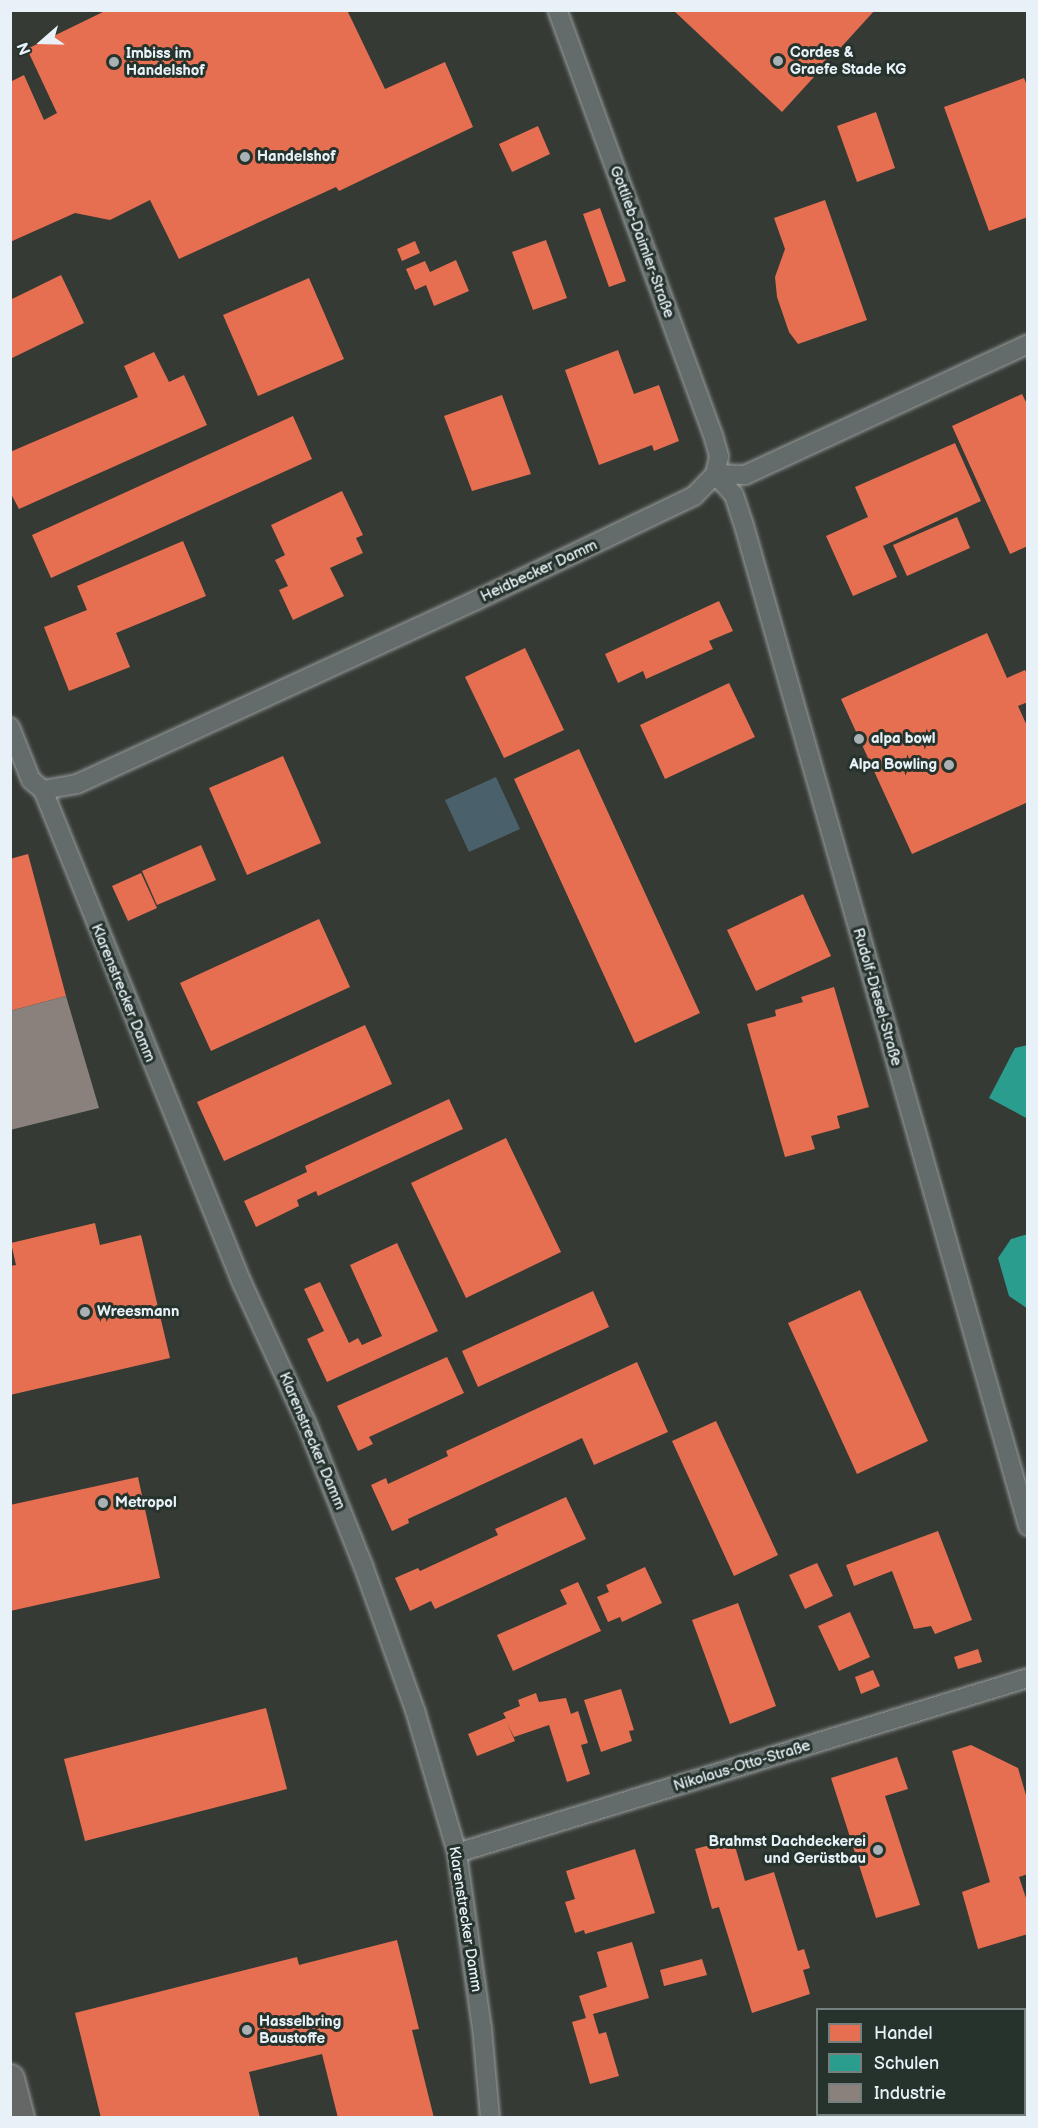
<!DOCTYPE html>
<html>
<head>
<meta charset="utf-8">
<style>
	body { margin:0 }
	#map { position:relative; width:1038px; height:2128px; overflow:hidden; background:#353a35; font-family:"Balsamiq Sans",sans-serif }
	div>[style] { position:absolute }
	.water>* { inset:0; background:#4a606b }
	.shops>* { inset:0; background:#e76f51 }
	.schools>* { inset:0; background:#2a9d8f }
	.industry>* { inset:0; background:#8a817c }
	.roads { filter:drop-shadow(0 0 2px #9a9e9e) drop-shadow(0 0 2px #9a9e9e) }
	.minor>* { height:18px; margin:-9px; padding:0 9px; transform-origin:9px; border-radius:9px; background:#646b6b }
	.primary>* { height:28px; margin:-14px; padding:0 14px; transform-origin:14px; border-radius:14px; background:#646766 }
	.dots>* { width:16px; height:16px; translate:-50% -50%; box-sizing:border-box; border:3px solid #26332d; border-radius:50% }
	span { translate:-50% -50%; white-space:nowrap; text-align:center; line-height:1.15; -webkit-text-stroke:6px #26332d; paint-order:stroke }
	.poi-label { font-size:15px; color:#e8f1f8; font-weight:700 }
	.left { translate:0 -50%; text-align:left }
	.right { translate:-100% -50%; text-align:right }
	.street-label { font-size:15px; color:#e8f1f8 }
	.frame { position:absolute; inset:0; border:12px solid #e8f1f8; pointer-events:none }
	.legend { position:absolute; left:816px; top:2008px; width:210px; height:108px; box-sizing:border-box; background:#26332d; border:2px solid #747f7e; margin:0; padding:8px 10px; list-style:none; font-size:18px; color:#e8f1f8 }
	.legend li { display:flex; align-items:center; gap:12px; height:30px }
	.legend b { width:30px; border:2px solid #747f7e }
	.north { position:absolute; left:12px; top:12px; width:60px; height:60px; -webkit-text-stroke:4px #26332d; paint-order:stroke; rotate:250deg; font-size:16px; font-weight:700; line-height:24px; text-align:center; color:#e8f1f8 }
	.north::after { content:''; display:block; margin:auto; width:21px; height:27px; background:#e8f1f8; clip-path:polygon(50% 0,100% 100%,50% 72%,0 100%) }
</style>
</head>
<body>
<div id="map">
	<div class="water">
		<div style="clip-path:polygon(496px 777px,520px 829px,469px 852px,445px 800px)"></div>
	</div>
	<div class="shops">
		<div style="clip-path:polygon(107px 10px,347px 10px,385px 89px,445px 62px,473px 127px,339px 191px,336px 187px,179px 259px,150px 200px,110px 220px,75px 213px,10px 242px,10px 82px,24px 75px,44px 120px,57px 113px,27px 49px)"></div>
		<div style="clip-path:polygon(673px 10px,875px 10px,782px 112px)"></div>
		<div style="clip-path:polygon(1024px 78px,1028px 88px,1028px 217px,989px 231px,944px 107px)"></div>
		<div style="clip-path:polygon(876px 112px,895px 168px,857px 182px,837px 126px)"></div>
		<div style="clip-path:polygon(538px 126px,550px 154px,512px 172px,499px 144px)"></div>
		<div style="clip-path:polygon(825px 200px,867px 320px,798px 344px,789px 332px,777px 297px,775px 277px,785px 249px,774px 218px)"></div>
		<div style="clip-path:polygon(600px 208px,626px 281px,609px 287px,583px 214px)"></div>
		<div style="clip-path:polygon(546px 240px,567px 298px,533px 310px,512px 252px)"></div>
		<div style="clip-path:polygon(415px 241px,420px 253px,402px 261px,397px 249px)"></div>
		<div style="clip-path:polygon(456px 260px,469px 291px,434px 306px,426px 285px,415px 290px,406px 269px,425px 261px,430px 272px)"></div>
		<div style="clip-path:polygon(61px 275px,84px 323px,10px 359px,10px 300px)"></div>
		<div style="clip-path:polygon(309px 278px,344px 359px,258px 396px,223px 315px)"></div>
		<div style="clip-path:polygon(618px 350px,634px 394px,659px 385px,679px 441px,654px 451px,652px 445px,599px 465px,565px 370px)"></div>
		<div style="clip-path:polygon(154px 352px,169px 382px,184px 375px,207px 425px,19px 509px,10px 492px,10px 452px,138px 397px,124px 366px)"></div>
		<div style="clip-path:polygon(1022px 394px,1028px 406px,1028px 546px,1010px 554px,952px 426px)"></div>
		<div style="clip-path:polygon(502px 395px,531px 474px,472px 491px,444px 416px)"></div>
		<div style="clip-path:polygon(293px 416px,312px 459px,51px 578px,32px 535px)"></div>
		<div style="clip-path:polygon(955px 443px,981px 501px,883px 546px,897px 577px,853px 596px,826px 536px,868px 517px,855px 487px)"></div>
		<div style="clip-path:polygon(342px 491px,363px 535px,356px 538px,363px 553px,330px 568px,344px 596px,293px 620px,279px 590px,288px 586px,275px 560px,285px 555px,271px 525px)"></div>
		<div style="clip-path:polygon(957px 517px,970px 548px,907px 576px,893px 545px)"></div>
		<div style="clip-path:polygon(183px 541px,206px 596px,116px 633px,130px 667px,69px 691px,44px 627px,87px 610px,77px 586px)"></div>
		<div style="clip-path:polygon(719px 601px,733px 631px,709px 641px,713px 649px,646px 679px,643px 671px,618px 683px,605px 654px)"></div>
		<div style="clip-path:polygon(987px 633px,1007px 678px,1025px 670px,1028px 676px,1028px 702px,1018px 706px,1028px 728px,1028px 802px,912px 854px,841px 699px)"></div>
		<div style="clip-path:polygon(525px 648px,564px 730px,504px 758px,465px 677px)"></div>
		<div style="clip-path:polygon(729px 683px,755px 737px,665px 779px,640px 725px)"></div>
		<div style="clip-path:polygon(579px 749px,700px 1013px,635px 1043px,514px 779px)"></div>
		<div style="clip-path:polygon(283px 756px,321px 843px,247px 875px,209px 788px)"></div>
		<div style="clip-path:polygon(201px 845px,216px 880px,157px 905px,142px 871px)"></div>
		<div style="clip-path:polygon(28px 854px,66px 996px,10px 1011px,10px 859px)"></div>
		<div style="clip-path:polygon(141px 873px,157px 908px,128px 921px,112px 886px)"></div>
		<div style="clip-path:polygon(803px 894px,831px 956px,756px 991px,727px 930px)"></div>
		<div style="clip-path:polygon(319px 919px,350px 987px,211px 1051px,180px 983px)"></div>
		<div style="clip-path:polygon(834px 987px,869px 1107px,837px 1116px,840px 1128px,811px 1136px,815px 1149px,785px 1157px,747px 1024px,776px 1016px,775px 1010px,803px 1002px,801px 997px)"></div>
		<div style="clip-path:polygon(365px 1025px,392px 1084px,224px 1161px,197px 1102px)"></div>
		<div style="clip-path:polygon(449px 1099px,463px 1129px,318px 1196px,316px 1191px,297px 1200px,299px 1206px,256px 1227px,244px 1201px,307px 1172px,305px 1166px)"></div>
		<div style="clip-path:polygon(506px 1138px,561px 1252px,466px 1298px,411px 1183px)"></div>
		<div style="clip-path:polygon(95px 1223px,100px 1245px,141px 1235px,170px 1358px,10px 1395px,10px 1266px,16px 1265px,11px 1243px)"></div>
		<div style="clip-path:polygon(397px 1243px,438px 1331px,327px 1382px,307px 1339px,324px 1331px,304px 1289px,320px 1282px,349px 1343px,358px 1338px,362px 1345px,382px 1336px,350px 1265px)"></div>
		<div style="clip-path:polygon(860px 1290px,928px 1441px,857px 1474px,788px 1323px)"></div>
		<div style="clip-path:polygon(593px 1291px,609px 1327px,478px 1387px,462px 1351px)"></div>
		<div style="clip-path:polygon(447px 1357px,464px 1393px,369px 1437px,373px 1444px,358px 1451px,337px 1406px)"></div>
		<div style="clip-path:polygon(637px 1362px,668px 1432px,594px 1465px,582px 1438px,408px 1519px,409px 1523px,392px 1531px,371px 1485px,386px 1478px,388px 1484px,448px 1456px,446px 1451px)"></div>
		<div style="clip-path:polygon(716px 1421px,778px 1555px,734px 1576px,672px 1441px)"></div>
		<div style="clip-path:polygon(138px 1477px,160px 1578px,10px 1611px,10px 1505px)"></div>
		<div style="clip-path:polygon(566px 1497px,586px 1539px,435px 1609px,431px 1601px,410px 1611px,395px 1578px,418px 1568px,420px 1571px,498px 1535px,495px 1529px)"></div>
		<div style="clip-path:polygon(938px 1531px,972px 1620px,935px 1634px,931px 1626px,914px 1629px,892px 1571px,854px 1586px,846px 1565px)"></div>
		<div style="clip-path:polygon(817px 1563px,833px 1596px,805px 1609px,789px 1575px)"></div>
		<div style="clip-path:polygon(645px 1567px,662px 1603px,622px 1622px,620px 1617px,608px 1622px,597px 1597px,609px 1592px,606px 1585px)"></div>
		<div style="clip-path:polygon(578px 1582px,601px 1631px,513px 1671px,497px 1635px,567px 1604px,560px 1590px)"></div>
		<div style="clip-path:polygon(738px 1603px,776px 1706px,730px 1724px,692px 1620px)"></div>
		<div style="clip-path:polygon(850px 1612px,870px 1657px,839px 1671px,818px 1626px)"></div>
		<div style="clip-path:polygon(978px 1649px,982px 1662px,958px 1669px,954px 1657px)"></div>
		<div style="clip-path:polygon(873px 1670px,880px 1686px,861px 1694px,855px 1677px)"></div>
		<div style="clip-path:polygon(621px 1689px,634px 1730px,629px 1731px,632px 1741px,601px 1752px,584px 1700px)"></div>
		<div style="clip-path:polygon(536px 1693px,539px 1702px,566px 1698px,571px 1714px,578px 1711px,588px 1743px,581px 1745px,590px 1774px,567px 1782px,549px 1725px,514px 1737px,507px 1723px,515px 1741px,477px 1756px,468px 1734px,506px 1718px,503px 1713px,520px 1706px,518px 1700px)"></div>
		<div style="clip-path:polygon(266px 1708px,287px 1789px,85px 1841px,64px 1759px)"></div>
		<div style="clip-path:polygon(971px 1745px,1018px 1768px,1028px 1802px,1028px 1874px,1019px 1877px,1028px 1904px,1028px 1934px,978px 1949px,962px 1892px,990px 1882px,952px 1751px)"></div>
		<div style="clip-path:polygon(897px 1757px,908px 1789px,885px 1796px,920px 1905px,876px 1918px,831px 1778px)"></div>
		<div style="clip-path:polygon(733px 1839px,745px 1881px,774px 1872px,798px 1951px,804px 1949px,810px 1968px,803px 1970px,810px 1994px,752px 2013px,719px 1907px,712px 1909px,695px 1849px)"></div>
		<div style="clip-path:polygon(635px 1849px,655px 1913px,585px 1934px,584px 1930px,575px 1933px,565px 1902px,575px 1899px,566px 1871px)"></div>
		<div style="clip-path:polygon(397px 1940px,419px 2029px,412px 2030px,434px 2118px,338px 2118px,322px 2054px,249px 2072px,260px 2118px,101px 2118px,75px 2013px,297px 1957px,299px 1965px)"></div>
		<div style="clip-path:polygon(632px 1942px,649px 1998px,593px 2014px,599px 2034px,606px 2032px,619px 2076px,590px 2084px,572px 2022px,586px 2018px,579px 1996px,607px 1987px,597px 1952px)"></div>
		<div style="clip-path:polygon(702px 1959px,707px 1975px,664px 1986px,660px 1970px)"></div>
	</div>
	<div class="schools">
		<div style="clip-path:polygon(1028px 1045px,1028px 1119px,989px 1098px,1015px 1048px)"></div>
		<div style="clip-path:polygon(1028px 1234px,1028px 1309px,1009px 1296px,998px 1258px,1011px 1239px)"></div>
	</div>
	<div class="industry">
		<div style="clip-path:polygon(66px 996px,99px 1108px,10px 1130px,10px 1011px)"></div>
	</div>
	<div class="roads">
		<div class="minor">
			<div style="left:715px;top:474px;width:28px;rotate:48deg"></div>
			<div style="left:734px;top:495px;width:28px;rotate:72deg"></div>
			<div style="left:743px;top:522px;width:1044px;rotate:74.15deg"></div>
			<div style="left:715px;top:474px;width:30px;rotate:2deg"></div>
			<div style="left:745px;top:475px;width:312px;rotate:-24.8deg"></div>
			<div style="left:10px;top:727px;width:57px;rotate:68.4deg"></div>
			<div style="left:31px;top:780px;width:16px;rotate:40deg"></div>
			<div style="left:43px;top:790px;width:532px;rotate:68.02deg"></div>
			<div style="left:242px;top:1283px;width:153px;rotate:65.3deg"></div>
			<div style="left:306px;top:1422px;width:154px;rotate:68.3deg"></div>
			<div style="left:363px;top:1565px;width:154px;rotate:70.3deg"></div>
			<div style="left:415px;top:1710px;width:149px;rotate:73.6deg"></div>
			<div style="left:457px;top:1853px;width:177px;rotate:81.9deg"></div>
			<div style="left:482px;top:2028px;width:90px;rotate:84.9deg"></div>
			<div style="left:43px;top:790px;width:35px;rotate:-10deg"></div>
			<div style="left:77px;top:784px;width:440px;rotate:-24.7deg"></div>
			<div style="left:477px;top:600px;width:241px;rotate:-25.6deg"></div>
			<div style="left:694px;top:496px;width:30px;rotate:-46deg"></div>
			<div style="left:715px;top:474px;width:18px;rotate:-77deg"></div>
			<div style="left:719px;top:456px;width:19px;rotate:-106deg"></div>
			<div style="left:714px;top:438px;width:456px;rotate:-110.1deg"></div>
			<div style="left:457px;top:1853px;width:597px;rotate:-17.04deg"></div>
		</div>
		<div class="primary">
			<div style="left:10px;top:2079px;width:40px;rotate:75.6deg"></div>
		</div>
	</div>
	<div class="dots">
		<div style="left:778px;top:61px;background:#a9b1b4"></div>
		<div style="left:114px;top:62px;background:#a9b1b4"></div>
		<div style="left:245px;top:157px;background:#a9b1b4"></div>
		<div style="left:859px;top:739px;background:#a9b1b4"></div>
		<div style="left:949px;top:765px;background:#a9b1b4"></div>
		<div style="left:85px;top:1312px;background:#a9b1b4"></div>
		<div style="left:103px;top:1503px;background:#a9b1b4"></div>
		<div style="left:878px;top:1850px;background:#a9b1b4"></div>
		<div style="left:247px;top:2030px;background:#a9b1b4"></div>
	</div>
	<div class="poi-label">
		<span class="left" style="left:790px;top:61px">Cordes &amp;<br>Graefe Stade KG</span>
		<span class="left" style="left:126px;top:62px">Imbiss im<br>Handelshof</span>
		<span class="left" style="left:257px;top:157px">Handelshof</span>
		<span class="left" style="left:871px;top:739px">alpa bowl</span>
		<span class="right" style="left:937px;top:765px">Alpa Bowling</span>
		<span class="left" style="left:97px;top:1312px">Wreesmann</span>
		<span class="left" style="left:115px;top:1503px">Metropol</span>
		<span class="right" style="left:866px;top:1850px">Brahmst Dachdeckerei<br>und Gerüstbau</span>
		<span class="left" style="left:259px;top:2030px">Hasselbring<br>Baustoffe</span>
	</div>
	<div class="street-label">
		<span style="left:642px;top:242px;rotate:70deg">Gottlieb-Daimler-Straße</span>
		<span style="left:539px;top:571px;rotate:-25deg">Heidbecker Damm</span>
		<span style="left:123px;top:993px;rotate:68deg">Klarenstrecker Damm</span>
		<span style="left:877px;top:997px;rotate:74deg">Rudolf-Diesel-Straße</span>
		<span style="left:312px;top:1441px;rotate:67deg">Klarenstrecker Damm</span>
		<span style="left:742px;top:1766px;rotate:-17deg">Nikolaus-Otto-Straße</span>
		<span style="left:465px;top:1919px;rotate:81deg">Klarenstrecker Damm</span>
	</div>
	<div class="frame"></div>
	<ul class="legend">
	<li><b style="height:16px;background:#e76f51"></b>Handel</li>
	<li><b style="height:16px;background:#2a9d8f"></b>Schulen</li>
	<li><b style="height:16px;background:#8a817c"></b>Industrie</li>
	</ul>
	<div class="north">N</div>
</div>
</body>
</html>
